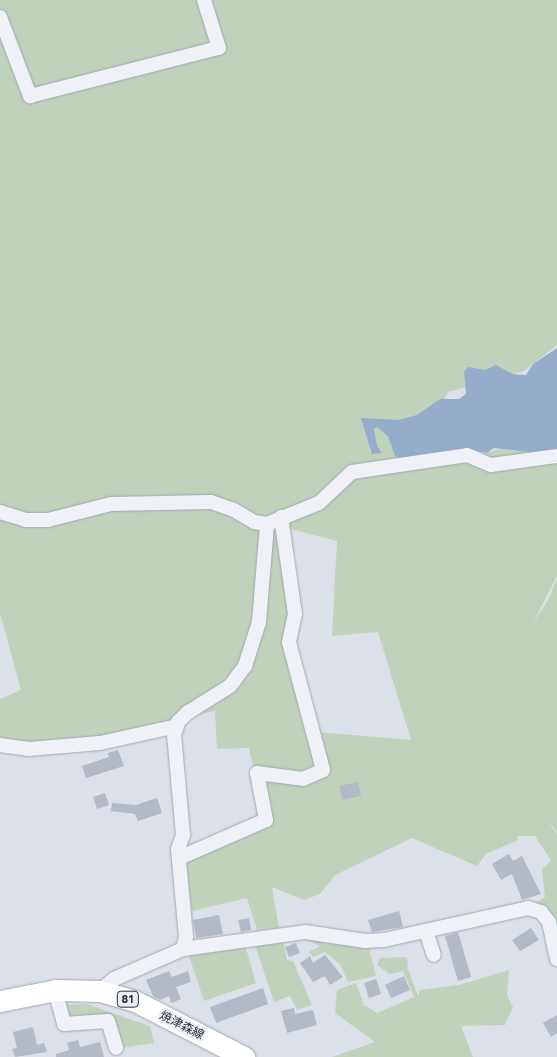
<!DOCTYPE html>
<html>
<head>
<meta charset="utf-8">
<style>
	body { margin:0 }
	#map { position:relative; width:557px; height:1057px; overflow:hidden; background:#dce0e8; font-family:"Titillium Web","Noto Sans JP",sans-serif }
	div>[style] { position:absolute }
	.green>* { inset:0; background:#c1d2bc }
	.water>* { inset:0; background:#94adcb }
	.building>* { inset:0; background:#b3b9c5 }
	.roads { filter:drop-shadow(0 0 1px #a1a7b2) drop-shadow(0 0 1px #a1a7b2) }
	.street>* { height:14px; margin:-7px; padding:0 7px; transform-origin:7px; border-radius:7px; background:#eff1f6 }
	.primary>* { height:21px; margin:-10.5px; padding:0 10.5px; transform-origin:10.5px; border-radius:10.5px; background:#fff }
	span { translate:-50% -50%; white-space:nowrap; text-align:center; line-height:1.15; -webkit-text-stroke:4.5px #ebeff5; paint-order:stroke }
	.shield-label span { padding:1px 4px; background:#ebeff5; border:1px solid; border-radius:4px; -webkit-text-stroke-width:0 }
	.shield-label { font-size:11px; color:#252e3f; font-weight:700 }
	.street-label { font-size:12px; color:#252e3f }
</style>
</head>
<body>
<div id="map">
	<div class="green">
		<div style="clip-path:polygon(evenodd,0 0,557px 0,557px 345px,524px 371px,448px 392px,438px 409px,475px 456px,510px 446px,557px 449px,557px 576px,533px 623px,548px 600px,557px 579px,557px 833px,546px 818px,557px 835px,557px 956px,551px 918px,531px 906px,545px 897px,542px 870px,551px 860px,535px 836px,517px 836px,518px 840px,486px 854px,477px 866px,412px 838px,335px 875px,320px 894px,304px 900px,272px 887px,279px 928px,257px 930px,247px 898px,192px 911px,186px 863px,265px 820px,249px 748px,217px 749px,215px 711px,164px 722px,100px 743px,0 744px,0 699px,21px 690px,0 613px,0 0,283px 527px,337px 541px,332px 636px,378px 632px,411px 740px,318px 732px,290px 648px,295px 614px,283px 527px)"></div>
		<div style="clip-path:polygon(316px 938px,325px 943px,369px 948px,376px 976px,348px 982px,340px 964px,325px 952px,313px 957px,309px 952px,320px 946px,305px 939px)"></div>
		<div style="clip-path:polygon(283px 941px,287px 960px,293px 961px,312px 1005px,297px 1010px,290px 996px,274px 1002px,255px 945px)"></div>
		<div style="clip-path:polygon(245px 945px,256px 983px,204px 1001px,189px 956px)"></div>
		<div style="clip-path:polygon(407px 957px,408px 969px,418px 996px,420px 990px,459px 985px,509px 970px,507px 995px,513px 1007px,505px 1025px,461px 1026px,473px 1057px,332px 1057px,375px 1042px,335px 1013px,337px 990px,356px 983px,364px 1005px,377px 1013px,414px 997px,403px 971px,390px 974px,377px 965px,380px 958px)"></div>
		<div style="clip-path:polygon(86px 1004px,150px 1026px,154px 1043px,119px 1048px,111px 1021px,67px 1019px,61px 1005px)"></div>
	</div>
	<div class="water">
		<div style="clip-path:polygon(557px 348px,557px 455px,494px 448px,487px 453px,472px 450px,403px 459px,395px 456px,388px 436px,377px 427px,374px 429px,377px 446px,382px 453px,372px 454px,361px 418px,398px 420px,417px 415px,440px 399px,459px 399px,466px 394px,464px 371px,468px 367px,485px 370px,496px 365px,513px 374px,526px 375px,533px 364px)"></div>
	</div>
	<div class="building">
		<div style="clip-path:polygon(118px 750px,124px 766px,86px 778px,82px 766px,109px 757px,108px 753px)"></div>
		<div style="clip-path:polygon(358px 782px,361px 796px,342px 800px,339px 786px)"></div>
		<div style="clip-path:polygon(105px 793px,109px 805px,97px 809px,93px 797px)"></div>
		<div style="clip-path:polygon(157px 798px,162px 813px,138px 821px,135px 814px,111px 811px,112px 803px,136px 805px)"></div>
		<div style="clip-path:polygon(509px 854px,513px 861px,522px 856px,541px 894px,522px 900px,512px 874px,501px 880px,492px 864px)"></div>
		<div style="clip-path:polygon(399px 911px,403px 927px,372px 932px,368px 920px)"></div>
		<div style="clip-path:polygon(219px 915px,223px 934px,196px 938px,193px 920px)"></div>
		<div style="clip-path:polygon(249px 918px,251px 930px,241px 932px,238px 920px)"></div>
		<div style="clip-path:polygon(531px 928px,539px 940px,520px 951px,512px 940px)"></div>
		<div style="clip-path:polygon(458px 932px,471px 977px,458px 981px,445px 936px)"></div>
		<div style="clip-path:polygon(296px 943px,300px 953px,289px 957px,285px 947px)"></div>
		<div style="clip-path:polygon(325px 955px,343px 977px,330px 985px,325px 976px,313px 982px,300px 963px,310px 956px,313px 963px)"></div>
		<div style="clip-path:polygon(169px 971px,172px 977px,188px 971px,191px 982px,176px 987px,181px 999px,171px 1003px,169px 996px,160px 1000px,153px 996px,146px 980px)"></div>
		<div style="clip-path:polygon(404px 976px,410px 990px,391px 998px,385px 985px)"></div>
		<div style="clip-path:polygon(376px 979px,381px 994px,369px 998px,364px 983px)"></div>
		<div style="clip-path:polygon(263px 988px,268px 1004px,216px 1023px,210px 1007px)"></div>
		<div style="clip-path:polygon(294px 1008px,295px 1014px,313px 1010px,317px 1025px,287px 1033px,281px 1011px)"></div>
		<div style="clip-path:polygon(557px 1015px,557px 1033px,551px 1037px,543px 1023px)"></div>
		<div style="clip-path:polygon(33px 1027px,37px 1045px,44px 1043px,47px 1052px,15px 1057px,12px 1049px,17px 1048px,13px 1032px)"></div>
		<div style="clip-path:polygon(78px 1040px,80px 1047px,100px 1042px,104px 1057px,56px 1057px,56px 1054px,69px 1050px,67px 1043px)"></div>
	</div>
	<div class="roads">
		<div class="street">
			<div style="left:0;top:17px;width:85px;rotate:69.2deg"></div>
			<div style="left:30px;top:96px;width:195px;rotate:-14.3deg"></div>
			<div style="left:219px;top:48px;width:50px;rotate:-107.4deg"></div>
			<div style="left:0;top:512px;width:27px;rotate:17deg"></div>
			<div style="left:26px;top:520px;width:22px"></div>
			<div style="left:48px;top:520px;width:65px;rotate:-14.3deg"></div>
			<div style="left:111px;top:504px;width:100px;rotate:-1.1deg"></div>
			<div style="left:211px;top:502px;width:24px;rotate:19deg"></div>
			<div style="left:234px;top:510px;width:23px;rotate:31deg"></div>
			<div style="left:254px;top:522px;width:13px;rotate:9deg"></div>
			<div style="left:267px;top:524px;width:56px;rotate:-22deg"></div>
			<div style="left:319px;top:503px;width:45px;rotate:-43.2deg"></div>
			<div style="left:352px;top:472px;width:116px;rotate:-8.4deg"></div>
			<div style="left:467px;top:455px;width:26px;rotate:23deg"></div>
			<div style="left:491px;top:465px;width:67px;rotate:-7.8deg"></div>
			<div style="left:0;top:745px;width:29px;rotate:8deg"></div>
			<div style="left:29px;top:749px;width:71px;rotate:-4.8deg"></div>
			<div style="left:100px;top:743px;width:79px;rotate:-12.4deg"></div>
			<div style="left:179px;top:858px;width:95px;rotate:-23.6deg"></div>
			<div style="left:266px;top:820px;width:48px;rotate:-100.8deg"></div>
			<div style="left:257px;top:773px;width:46px;rotate:7.4deg"></div>
			<div style="left:303px;top:779px;width:22px;rotate:-24deg"></div>
			<div style="left:323px;top:770px;width:132px;rotate:-104.9deg"></div>
			<div style="left:289px;top:642px;width:29px;rotate:-78deg"></div>
			<div style="left:295px;top:614px;width:98px;rotate:-98.2deg"></div>
			<div style="left:426px;top:931px;width:25px;rotate:72deg"></div>
			<div style="left:183px;top:949px;width:123px;rotate:-7.9deg"></div>
			<div style="left:305px;top:932px;width:61px;rotate:8.5deg"></div>
			<div style="left:365px;top:941px;width:19px;rotate:-3deg"></div>
			<div style="left:384px;top:940px;width:148px;rotate:-12.5deg"></div>
			<div style="left:528px;top:908px;width:14px;rotate:17deg"></div>
			<div style="left:541px;top:912px;width:13px;rotate:51deg"></div>
			<div style="left:549px;top:922px;width:38px;rotate:78deg"></div>
			<div style="left:55px;top:990px;width:35px;rotate:75deg"></div>
			<div style="left:64px;top:1024px;width:44px;rotate:-3.9deg"></div>
			<div style="left:108px;top:1021px;width:28px;rotate:73deg"></div>
			<div style="left:100px;top:991px;width:18px;rotate:-41deg"></div>
			<div style="left:114px;top:979px;width:75px;rotate:-23.5deg"></div>
			<div style="left:183px;top:949px;width:12px;rotate:-76deg"></div>
			<div style="left:186px;top:937px;width:88px;rotate:-95.2deg"></div>
			<div style="left:178px;top:849px;width:15px;rotate:-70deg"></div>
			<div style="left:183px;top:835px;width:100px;rotate:-95.1deg"></div>
			<div style="left:174px;top:735px;width:14px;rotate:-73deg"></div>
			<div style="left:178px;top:722px;width:13px;rotate:-45deg"></div>
			<div style="left:187px;top:713px;width:51px;rotate:-32.1deg"></div>
			<div style="left:230px;top:686px;width:25px;rotate:-53deg"></div>
			<div style="left:245px;top:666px;width:46px;rotate:-72.3deg"></div>
			<div style="left:259px;top:622px;width:98px;rotate:-85.3deg"></div>
		</div>
		<div class="primary">
			<div style="left:0;top:1001px;width:57px;rotate:-11.1deg"></div>
			<div style="left:56px;top:990px;width:44px;rotate:1.3deg"></div>
			<div style="left:100px;top:991px;width:36px;rotate:16deg"></div>
			<div style="left:135px;top:1001px;width:123px;rotate:27.2deg"></div>
		</div>
	</div>
	<div class="shield-label">
		<span style="left:128px;top:999px">81</span>
	</div>
	<div class="street-label">
		<span style="left:182px;top:1025px;rotate:27deg">焼津森線</span>
	</div>
</div>
</body>
</html>
